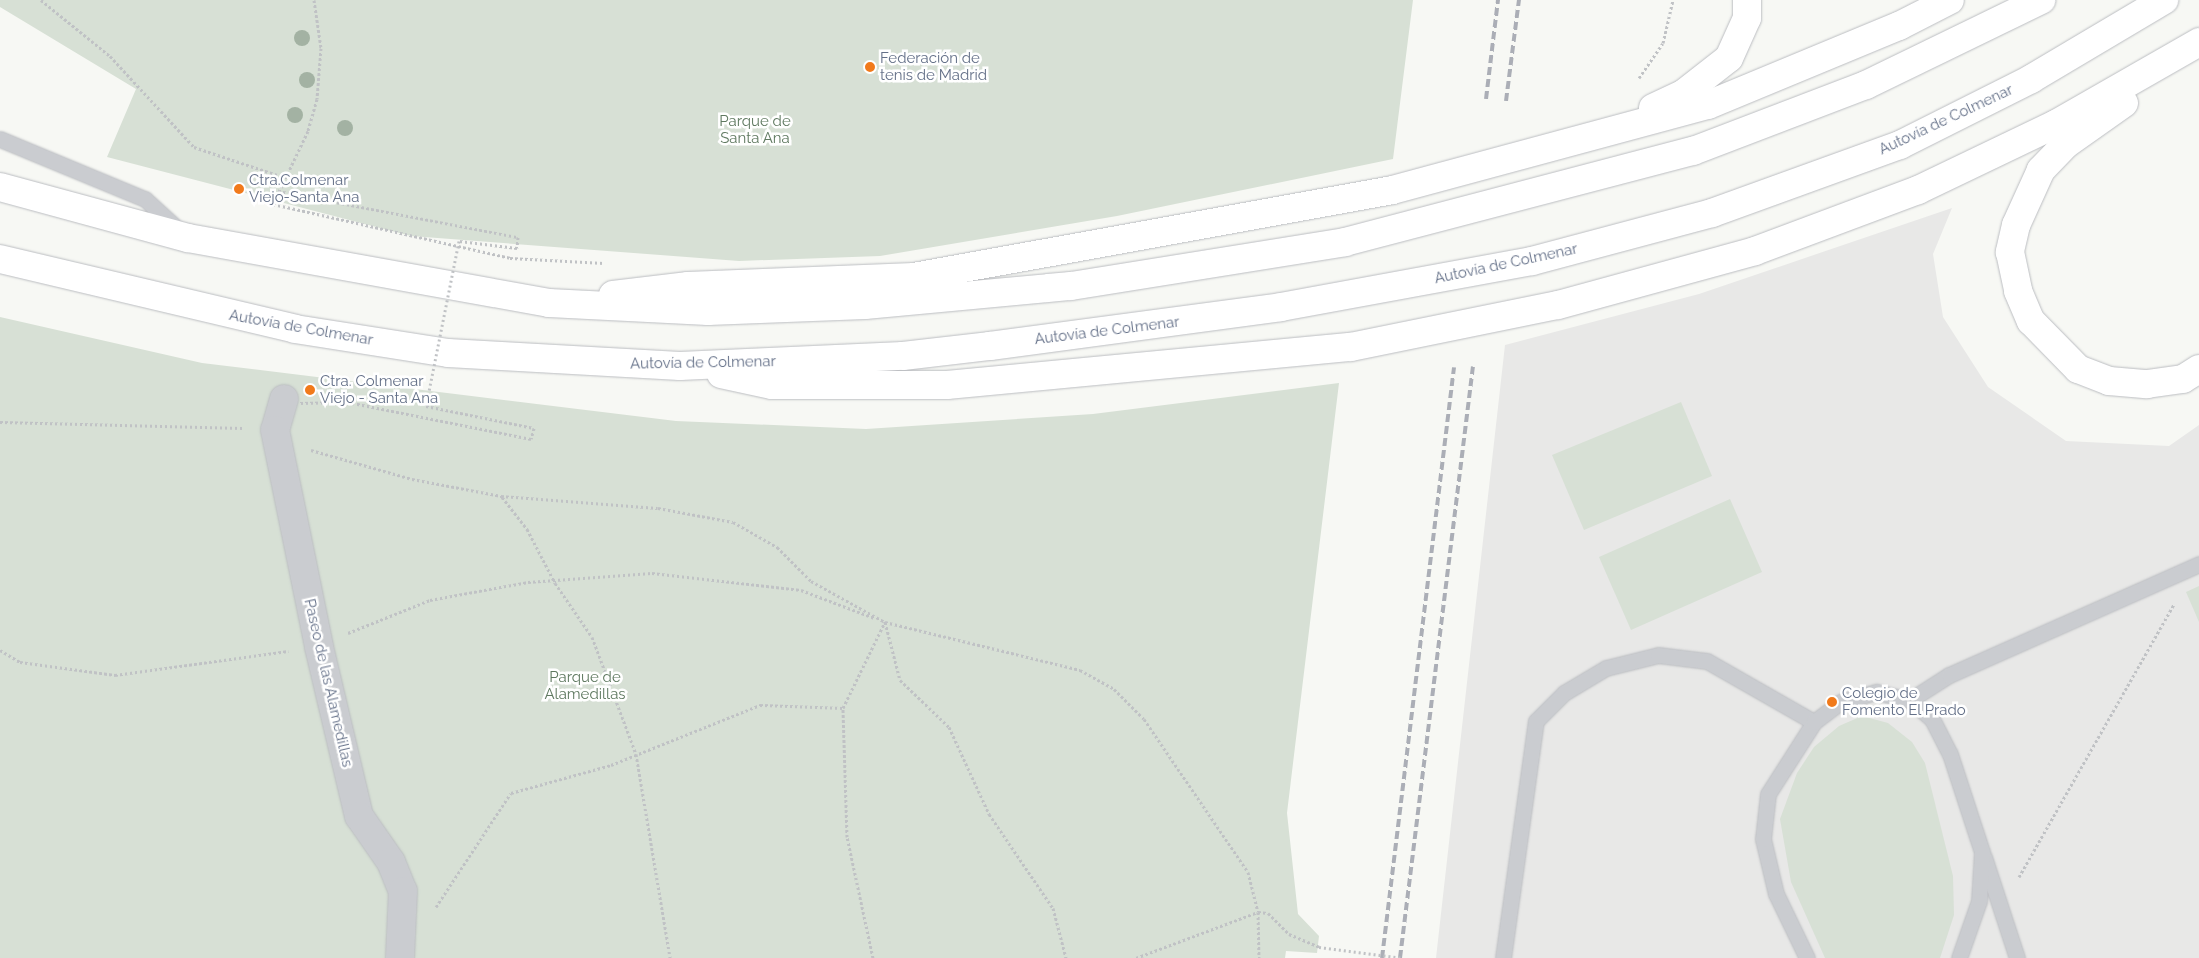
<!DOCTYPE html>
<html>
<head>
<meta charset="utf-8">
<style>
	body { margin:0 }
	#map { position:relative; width:2199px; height:958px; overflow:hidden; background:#f7f8f4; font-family:Raleway,sans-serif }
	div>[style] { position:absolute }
	.built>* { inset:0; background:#e8e8e7 }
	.green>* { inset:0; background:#d7e0d5 }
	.path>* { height:3px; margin-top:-1.5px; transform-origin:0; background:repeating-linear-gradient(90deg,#c0c2c5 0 2.5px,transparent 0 5px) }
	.roads { filter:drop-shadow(0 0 1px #bbbdc1) drop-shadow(0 0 1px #bbbdc1) }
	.lane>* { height:15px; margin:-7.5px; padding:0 7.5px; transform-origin:7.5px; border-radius:7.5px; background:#caccd0 }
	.street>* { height:28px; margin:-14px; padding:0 14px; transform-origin:14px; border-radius:14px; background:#caccd0 }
	.highway>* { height:28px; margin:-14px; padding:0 14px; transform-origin:14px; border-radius:14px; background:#fff }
	.rail>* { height:4px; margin-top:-2px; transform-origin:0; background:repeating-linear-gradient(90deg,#abaeb6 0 8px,transparent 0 12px) }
	.path-bridge>* { height:3px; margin-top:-1.5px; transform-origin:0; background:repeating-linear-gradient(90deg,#c0c2c5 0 2.5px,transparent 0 5px) }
	.trees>* { width:16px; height:16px; margin:-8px; border-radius:50%; background:#a3b2a3 }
	.dots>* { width:14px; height:14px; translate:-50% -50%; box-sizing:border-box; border:2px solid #fff; border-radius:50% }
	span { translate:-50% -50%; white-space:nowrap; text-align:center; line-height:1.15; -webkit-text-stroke:5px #fff; paint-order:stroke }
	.poi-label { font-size:15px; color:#647088 }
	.left { translate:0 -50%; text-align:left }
	.street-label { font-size:15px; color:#647088 }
	.park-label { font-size:15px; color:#5f7960 }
</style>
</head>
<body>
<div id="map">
	<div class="built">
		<div style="clip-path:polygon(1952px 208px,1933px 254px,1943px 317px,1988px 387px,2066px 441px,2169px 446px,2199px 425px,2199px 958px,1436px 958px,1505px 345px,1699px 294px)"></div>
	</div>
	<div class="green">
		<div style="clip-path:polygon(0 0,1413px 0,1393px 159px,1117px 216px,880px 256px,739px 261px,411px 236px,107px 157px,136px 89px,0 7px)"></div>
		<div style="clip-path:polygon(0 317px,202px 363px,676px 421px,866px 429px,1093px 414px,1339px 383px,1287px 813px,1298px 914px,1319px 936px,1317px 953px,1286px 951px,1285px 958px,0 958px)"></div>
		<div style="clip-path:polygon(1681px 402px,1712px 476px,1584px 530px,1552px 455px)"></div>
		<div style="clip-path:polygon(1730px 499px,1762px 572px,1631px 630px,1599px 557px)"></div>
		<div style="clip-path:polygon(2199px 586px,2199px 622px,2186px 592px)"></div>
		<div style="clip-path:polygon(1862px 716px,1888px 723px,1912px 742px,1925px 763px,1953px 876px,1954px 915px,1940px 958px,1825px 958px,1791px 882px,1780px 819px,1797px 773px,1814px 747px,1839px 726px)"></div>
	</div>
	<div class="path">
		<div style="left:41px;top:0;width:89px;rotate:39.1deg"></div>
		<div style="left:110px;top:56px;width:124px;rotate:47.3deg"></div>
		<div style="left:194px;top:147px;width:94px;rotate:18.6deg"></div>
		<div style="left:314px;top:0;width:49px;rotate:81.7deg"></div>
		<div style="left:321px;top:48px;width:51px;rotate:94.5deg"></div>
		<div style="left:317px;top:99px;width:33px;rotate:106deg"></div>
		<div style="left:308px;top:131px;width:81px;rotate:115.6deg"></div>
		<div style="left:273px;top:204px;width:243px;rotate:12.8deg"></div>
		<div style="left:510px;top:258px;width:94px;rotate:3deg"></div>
		<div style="left:1639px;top:78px;width:42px;rotate:-55.6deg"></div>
		<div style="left:1663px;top:43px;width:44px;rotate:-76.9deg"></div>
		<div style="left:0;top:422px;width:243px;rotate:1.4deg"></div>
		<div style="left:311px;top:450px;width:105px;rotate:16deg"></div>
		<div style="left:412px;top:479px;width:91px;rotate:10.8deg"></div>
		<div style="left:501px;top:496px;width:157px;rotate:4.4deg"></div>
		<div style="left:658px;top:508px;width:76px;rotate:10.6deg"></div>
		<div style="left:733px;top:522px;width:51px;rotate:29.6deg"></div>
		<div style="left:777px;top:547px;width:48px;rotate:45deg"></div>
		<div style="left:811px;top:581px;width:85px;rotate:29deg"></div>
		<div style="left:885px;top:622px;width:201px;rotate:13.8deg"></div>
		<div style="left:1080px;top:670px;width:39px;rotate:29deg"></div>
		<div style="left:1114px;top:689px;width:42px;rotate:45deg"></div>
		<div style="left:1144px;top:719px;width:185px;rotate:55.8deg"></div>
		<div style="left:1248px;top:872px;width:41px;rotate:76deg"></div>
		<div style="left:1258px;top:912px;width:46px;rotate:88.8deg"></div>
		<div style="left:502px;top:497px;width:41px;rotate:52deg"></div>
		<div style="left:527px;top:529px;width:61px;rotate:62.6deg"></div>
		<div style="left:555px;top:583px;width:65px;rotate:55.6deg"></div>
		<div style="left:592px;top:637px;width:125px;rotate:69.4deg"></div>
		<div style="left:636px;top:754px;width:207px;rotate:80.5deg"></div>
		<div style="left:885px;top:622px;width:60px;rotate:75.5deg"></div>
		<div style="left:900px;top:680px;width:68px;rotate:43.8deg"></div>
		<div style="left:949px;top:727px;width:96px;rotate:65.3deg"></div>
		<div style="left:989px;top:814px;width:114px;rotate:55.8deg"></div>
		<div style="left:1053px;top:908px;width:52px;rotate:75.4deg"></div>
		<div style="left:348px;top:633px;width:88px;rotate:-21.9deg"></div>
		<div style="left:430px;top:600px;width:100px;rotate:-10.4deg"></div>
		<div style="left:528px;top:582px;width:124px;rotate:-4.2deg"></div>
		<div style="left:652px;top:573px;width:150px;rotate:6.5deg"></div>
		<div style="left:801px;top:590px;width:78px;rotate:21deg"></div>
		<div style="left:0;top:650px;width:23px;rotate:31deg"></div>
		<div style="left:20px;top:662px;width:96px;rotate:7.8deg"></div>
		<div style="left:115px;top:675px;width:175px;rotate:-7.9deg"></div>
		<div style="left:2019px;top:877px;width:314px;rotate:-60.4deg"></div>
		<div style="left:436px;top:907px;width:136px;rotate:-56.7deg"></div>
		<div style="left:511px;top:793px;width:104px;rotate:-15.6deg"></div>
		<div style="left:611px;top:765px;width:161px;rotate:-21.9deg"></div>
		<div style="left:760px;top:705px;width:83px;rotate:2.1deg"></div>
		<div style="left:873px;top:958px;width:124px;rotate:-102.1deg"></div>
		<div style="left:847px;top:837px;width:129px;rotate:-91.8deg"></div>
		<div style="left:843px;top:708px;width:96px;rotate:-64deg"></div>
		<div style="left:1136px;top:958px;width:130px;rotate:-20.7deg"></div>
		<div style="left:1258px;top:912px;width:10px;rotate:6deg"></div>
		<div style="left:1268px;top:913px;width:30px;rotate:45deg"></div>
		<div style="left:1289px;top:934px;width:33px;rotate:23deg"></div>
	</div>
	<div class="roads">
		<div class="lane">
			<div style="left:0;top:139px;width:157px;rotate:22.5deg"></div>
			<div style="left:145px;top:199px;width:46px;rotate:42.4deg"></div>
			<div style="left:1910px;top:700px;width:46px;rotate:-32.7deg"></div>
			<div style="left:1949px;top:675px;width:274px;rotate:-23.9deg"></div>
			<div style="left:1984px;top:857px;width:106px;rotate:71.9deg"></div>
			<div style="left:1503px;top:958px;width:239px;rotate:-82.1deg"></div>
			<div style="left:1536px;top:721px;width:40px;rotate:-45deg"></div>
			<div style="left:1564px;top:693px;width:49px;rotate:-30.8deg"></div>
			<div style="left:1606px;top:668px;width:54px;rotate:-14deg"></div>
			<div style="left:1658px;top:655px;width:49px;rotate:7deg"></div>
			<div style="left:1707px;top:661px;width:123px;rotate:29.7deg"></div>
			<div style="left:1807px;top:958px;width:71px;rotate:-115.8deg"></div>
			<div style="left:1776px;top:894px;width:57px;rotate:-103.3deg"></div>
			<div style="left:1763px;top:839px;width:45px;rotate:-83.7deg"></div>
			<div style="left:1768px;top:794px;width:85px;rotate:-57.4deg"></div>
			<div style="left:1814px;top:722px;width:34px;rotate:-37deg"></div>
			<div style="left:1841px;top:702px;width:37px;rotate:-16deg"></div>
			<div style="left:1877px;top:692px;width:34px;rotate:14deg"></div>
			<div style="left:1910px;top:700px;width:29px;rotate:41deg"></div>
			<div style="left:1932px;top:719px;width:39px;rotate:63deg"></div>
			<div style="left:1950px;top:754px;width:103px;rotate:71.9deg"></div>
			<div style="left:1982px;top:852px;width:49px;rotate:93.5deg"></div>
			<div style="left:1979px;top:901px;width:60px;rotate:109.3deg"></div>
		</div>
		<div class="street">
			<div style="left:284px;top:399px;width:32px;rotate:106deg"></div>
			<div style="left:275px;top:430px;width:221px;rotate:78.5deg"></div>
			<div style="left:319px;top:647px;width:174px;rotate:76.7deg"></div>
			<div style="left:359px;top:816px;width:56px;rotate:55.2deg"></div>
			<div style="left:391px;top:862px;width:31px;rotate:68deg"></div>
			<div style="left:403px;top:891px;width:67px;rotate:92.6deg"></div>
		</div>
		<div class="highway">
			<div style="left:2124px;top:103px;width:72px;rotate:144.6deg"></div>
			<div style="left:2065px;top:145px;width:35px;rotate:134deg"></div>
			<div style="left:2041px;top:170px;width:60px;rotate:114.4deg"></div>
			<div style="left:2016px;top:225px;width:28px;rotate:103deg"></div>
			<div style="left:2010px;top:252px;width:40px;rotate:78deg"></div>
			<div style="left:2018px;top:291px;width:33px;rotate:67deg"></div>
			<div style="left:2031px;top:321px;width:67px;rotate:45.6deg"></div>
			<div style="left:2078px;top:369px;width:33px;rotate:21deg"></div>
			<div style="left:2109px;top:381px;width:38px;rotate:5deg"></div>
			<div style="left:2147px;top:384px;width:36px;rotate:-8deg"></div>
			<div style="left:2183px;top:379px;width:19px;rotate:-32deg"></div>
			<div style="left:1653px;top:108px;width:33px;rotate:-25deg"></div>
			<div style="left:1683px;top:94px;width:58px;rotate:-38deg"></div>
			<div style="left:1729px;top:58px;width:44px;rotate:-65.8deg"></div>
			<div style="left:1747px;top:18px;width:18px;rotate:-90deg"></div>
			<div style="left:0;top:187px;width:195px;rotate:15.2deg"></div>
			<div style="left:188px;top:238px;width:367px;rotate:10.2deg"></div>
			<div style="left:549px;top:303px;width:159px;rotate:2.9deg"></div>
			<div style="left:708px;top:311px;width:157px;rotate:-2.2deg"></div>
			<div style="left:865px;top:305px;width:207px;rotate:-5.3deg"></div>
			<div style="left:1071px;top:286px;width:278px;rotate:-9.1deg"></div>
			<div style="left:1345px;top:242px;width:360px;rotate:-14.7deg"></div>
			<div style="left:1693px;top:151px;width:185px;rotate:-20.9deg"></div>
			<div style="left:1866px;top:85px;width:195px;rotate:-25.9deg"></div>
			<div style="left:0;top:259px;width:303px;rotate:13.3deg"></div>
			<div style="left:295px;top:329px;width:155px;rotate:8.9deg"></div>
			<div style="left:448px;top:353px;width:232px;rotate:3.2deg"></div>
			<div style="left:680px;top:366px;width:223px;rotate:-2.6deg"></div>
			<div style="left:903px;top:356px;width:88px;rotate:-6.6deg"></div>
			<div style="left:990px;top:346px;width:294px;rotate:-7.6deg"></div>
			<div style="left:1281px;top:307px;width:255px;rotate:-10.4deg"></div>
			<div style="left:1532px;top:261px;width:186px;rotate:-14.9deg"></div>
			<div style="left:1712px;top:213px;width:200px;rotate:-19.9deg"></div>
			<div style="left:1900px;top:145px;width:147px;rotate:-26.7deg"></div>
			<div style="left:2031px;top:79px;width:155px;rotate:-30.7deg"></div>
			<div style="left:613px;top:295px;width:76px;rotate:-6.8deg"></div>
			<div style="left:688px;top:286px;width:226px;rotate:-2.3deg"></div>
			<div style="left:914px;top:277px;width:486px;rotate:-10.3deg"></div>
			<div style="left:1392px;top:190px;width:327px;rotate:-15.1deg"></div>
			<div style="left:1708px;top:105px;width:207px;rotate:-22.5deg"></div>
			<div style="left:1899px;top:26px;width:57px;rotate:-27deg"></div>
			<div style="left:721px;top:374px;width:52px;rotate:12.2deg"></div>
			<div style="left:772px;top:385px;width:175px"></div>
			<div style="left:947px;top:385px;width:406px;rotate:-5.4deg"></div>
			<div style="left:1351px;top:347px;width:211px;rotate:-11.5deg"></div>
			<div style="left:1558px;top:305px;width:204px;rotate:-15.3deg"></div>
			<div style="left:1755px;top:251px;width:174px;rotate:-20.5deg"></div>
			<div style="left:1918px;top:190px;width:153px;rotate:-25.6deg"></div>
			<div style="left:2056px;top:124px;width:165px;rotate:-29.8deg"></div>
		</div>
	</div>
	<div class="rail">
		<div style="left:1486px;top:99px;width:100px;rotate:-83.1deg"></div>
		<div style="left:1506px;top:101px;width:102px;rotate:-82.7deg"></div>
		<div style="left:1382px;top:958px;width:595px;rotate:-83.05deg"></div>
		<div style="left:1400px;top:958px;width:596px;rotate:-82.97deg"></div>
	</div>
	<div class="path-bridge">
		<div style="left:278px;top:191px;width:244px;rotate:10.9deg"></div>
		<div style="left:518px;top:237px;width:11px;rotate:95deg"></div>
		<div style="left:517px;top:248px;width:58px;rotate:-173.1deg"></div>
		<div style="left:459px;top:241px;width:168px;rotate:101.3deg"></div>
		<div style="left:426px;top:406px;width:110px;rotate:11.5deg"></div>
		<div style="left:534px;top:428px;width:11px;rotate:105deg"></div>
		<div style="left:531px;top:439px;width:187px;rotate:-168.6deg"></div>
		<div style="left:348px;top:402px;width:49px;rotate:178.8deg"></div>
		<div style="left:1319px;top:947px;width:85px;rotate:7.5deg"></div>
	</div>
	<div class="trees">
		<div style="left:302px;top:38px"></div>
		<div style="left:307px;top:80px"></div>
		<div style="left:295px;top:115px"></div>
		<div style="left:345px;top:128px"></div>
	</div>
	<div class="dots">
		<div style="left:870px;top:67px;background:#f17a1b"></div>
		<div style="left:239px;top:189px;background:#f17a1b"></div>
		<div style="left:310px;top:390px;background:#f17a1b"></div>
		<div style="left:1832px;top:702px;background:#f17a1b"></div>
	</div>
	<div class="poi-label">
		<span class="left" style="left:880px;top:67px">Federación de<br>tenis de Madrid</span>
		<span class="left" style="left:249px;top:189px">Ctra.Colmenar<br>Viejo-Santa Ana</span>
		<span class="left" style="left:320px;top:390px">Ctra. Colmenar<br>Viejo - Santa Ana</span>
		<span class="left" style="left:1842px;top:702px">Colegio de<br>Fomento El Prado</span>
	</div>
	<div class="street-label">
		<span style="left:1946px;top:120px;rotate:-25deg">Autovía de Colmenar</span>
		<span style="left:1506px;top:264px;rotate:-12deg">Autovía de Colmenar</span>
		<span style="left:301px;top:328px;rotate:10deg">Autovía de Colmenar</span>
		<span style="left:1107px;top:331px;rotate:-7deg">Autovía de Colmenar</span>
		<span style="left:703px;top:363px;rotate:-1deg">Autovía de Colmenar</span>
		<span style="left:328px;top:683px;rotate:77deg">Paseo de las Alamedillas</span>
	</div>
	<div class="park-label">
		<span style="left:755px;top:130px">Parque de<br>Santa Ana</span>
		<span style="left:585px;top:686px">Parque de<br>Alamedillas</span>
	</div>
</div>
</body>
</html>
